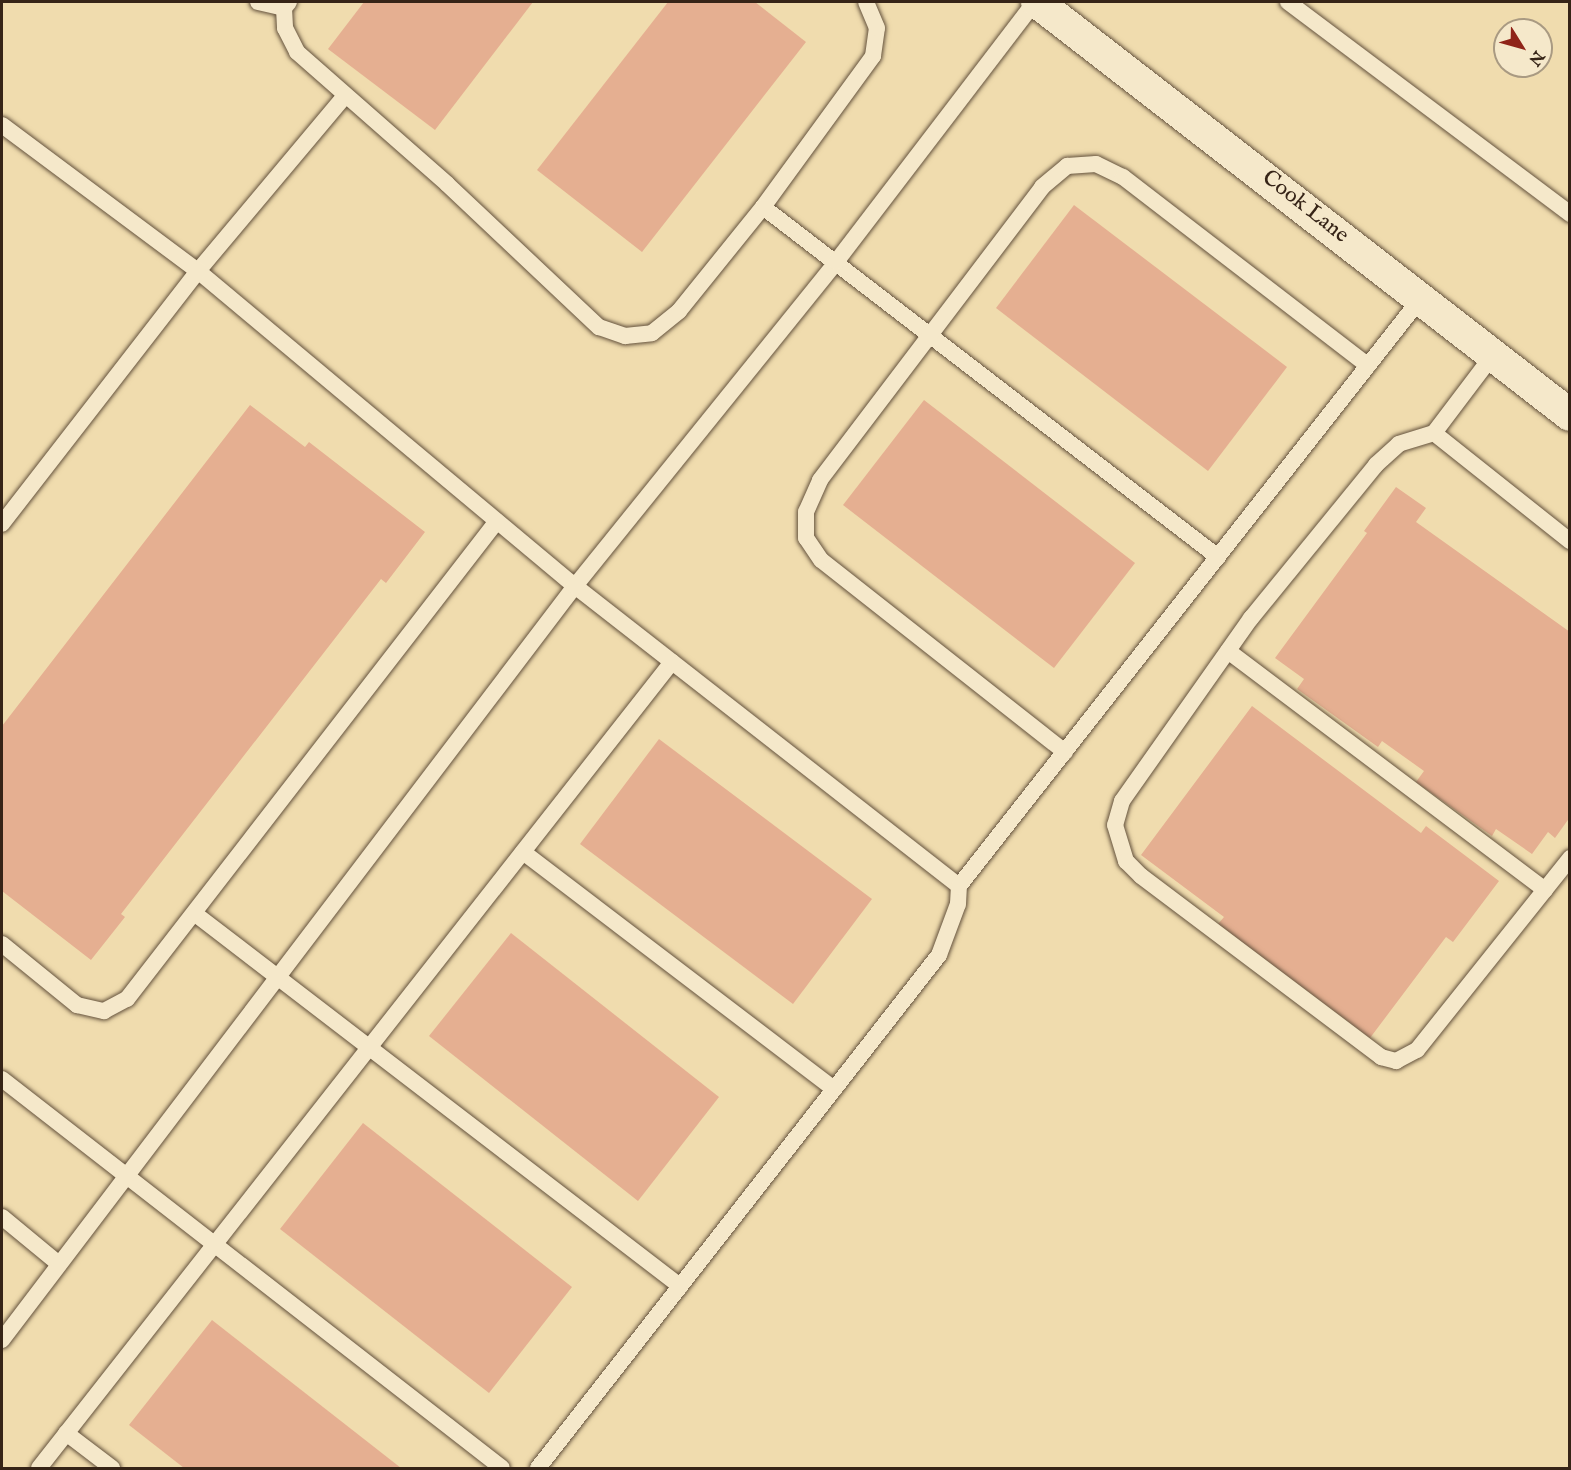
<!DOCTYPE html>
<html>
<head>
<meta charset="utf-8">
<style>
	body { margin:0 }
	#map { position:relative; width:1571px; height:1470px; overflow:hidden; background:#f0dcae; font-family:"IM FELL English",serif }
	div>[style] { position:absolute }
	.building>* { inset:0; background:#e5af91 }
	.roads { filter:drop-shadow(0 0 2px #64523d) drop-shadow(0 0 2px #64523d) }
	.service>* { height:16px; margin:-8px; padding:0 8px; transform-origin:8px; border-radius:8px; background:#f5e8ca }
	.minor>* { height:32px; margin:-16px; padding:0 16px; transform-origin:16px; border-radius:16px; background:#f5e8ca }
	span { translate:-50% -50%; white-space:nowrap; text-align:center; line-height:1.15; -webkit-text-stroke:4.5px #f5e8ca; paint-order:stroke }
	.street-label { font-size:22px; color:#362417 }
	.frame { position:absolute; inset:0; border:3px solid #362417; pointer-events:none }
	.north { position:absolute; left:1493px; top:18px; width:60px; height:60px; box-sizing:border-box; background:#f5e8ca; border:2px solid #a99a82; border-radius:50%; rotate:127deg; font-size:16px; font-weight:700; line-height:24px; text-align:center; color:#362417 }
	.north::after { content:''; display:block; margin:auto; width:21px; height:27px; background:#8f2418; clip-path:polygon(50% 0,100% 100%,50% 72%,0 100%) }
</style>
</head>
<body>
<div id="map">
	<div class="building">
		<div style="clip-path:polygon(364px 2px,533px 2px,435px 130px,328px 49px)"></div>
		<div style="clip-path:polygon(668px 2px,755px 2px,806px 42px,642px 252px,537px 170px)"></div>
		<div style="clip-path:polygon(1074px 205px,1287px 367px,1208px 471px,996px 308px)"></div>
		<div style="clip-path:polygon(924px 400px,1135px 563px,1054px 668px,843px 505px)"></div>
		<div style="clip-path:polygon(250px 405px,305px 447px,309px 442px,425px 532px,386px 583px,381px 579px,121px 914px,125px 917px,91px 960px,2px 891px,2px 726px)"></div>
		<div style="clip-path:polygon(1396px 487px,1426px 508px,1416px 522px,1570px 632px,1570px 817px,1555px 838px,1548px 832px,1532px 854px,1496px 829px,1492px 836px,1416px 782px,1424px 771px,1382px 741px,1378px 747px,1297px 689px,1304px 679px,1275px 658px,1367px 533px,1364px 531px)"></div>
		<div style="clip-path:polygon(1252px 706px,1421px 833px,1426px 826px,1499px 881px,1453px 942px,1446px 937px,1370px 1038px,1218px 924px,1224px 917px,1141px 855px)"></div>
		<div style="clip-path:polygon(659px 739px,872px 899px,793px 1004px,580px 844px)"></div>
		<div style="clip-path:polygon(511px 933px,719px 1097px,638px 1201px,429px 1036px)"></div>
		<div style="clip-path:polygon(363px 1123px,572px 1287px,489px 1393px,280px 1229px)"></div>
		<div style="clip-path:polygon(212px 1320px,401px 1468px,184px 1468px,129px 1425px)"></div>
	</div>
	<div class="roads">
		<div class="service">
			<div style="left:258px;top:2px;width:27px;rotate:13deg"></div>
			<div style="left:289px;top:2px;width:8px;rotate:130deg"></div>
			<div style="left:284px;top:8px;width:20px;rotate:87deg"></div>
			<div style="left:285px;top:28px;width:27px;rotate:63deg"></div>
			<div style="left:297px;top:52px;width:200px;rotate:41.3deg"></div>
			<div style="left:447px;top:184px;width:209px;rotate:43.3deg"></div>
			<div style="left:599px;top:327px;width:28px;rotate:19deg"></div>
			<div style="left:625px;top:336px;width:27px;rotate:-6deg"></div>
			<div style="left:652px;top:333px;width:35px;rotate:-39deg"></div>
			<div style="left:679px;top:311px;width:134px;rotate:-51.1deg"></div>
			<div style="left:763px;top:207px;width:187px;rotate:-53.9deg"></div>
			<div style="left:873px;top:56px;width:28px;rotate:-82deg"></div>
			<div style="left:877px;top:28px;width:28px;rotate:-113deg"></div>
			<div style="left:1288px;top:2px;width:353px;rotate:36.9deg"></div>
			<div style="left:344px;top:97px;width:227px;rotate:130deg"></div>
			<div style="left:198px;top:271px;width:491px;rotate:39.9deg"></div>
			<div style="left:575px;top:586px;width:487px;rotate:38deg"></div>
			<div style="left:2px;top:125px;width:244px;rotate:36.7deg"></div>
			<div style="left:198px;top:271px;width:320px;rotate:127.8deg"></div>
			<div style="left:763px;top:207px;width:574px;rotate:37.57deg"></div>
			<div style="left:1493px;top:355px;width:98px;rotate:127.1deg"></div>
			<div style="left:1434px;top:433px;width:37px;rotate:163deg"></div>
			<div style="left:1399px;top:444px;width:31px;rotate:138deg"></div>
			<div style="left:1376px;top:465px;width:198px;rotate:129.2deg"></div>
			<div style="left:1251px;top:618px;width:224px;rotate:125.2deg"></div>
			<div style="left:1122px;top:801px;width:25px;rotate:106deg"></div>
			<div style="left:1115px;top:825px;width:38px;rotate:73deg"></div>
			<div style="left:1126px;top:861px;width:21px;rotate:45deg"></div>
			<div style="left:1141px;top:876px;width:301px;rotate:37deg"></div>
			<div style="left:1381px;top:1057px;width:16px;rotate:15deg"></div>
			<div style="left:1396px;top:1061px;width:24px;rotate:-28deg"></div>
			<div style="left:1417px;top:1050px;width:246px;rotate:-51.4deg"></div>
			<div style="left:1434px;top:433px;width:174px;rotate:38.5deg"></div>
			<div style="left:1228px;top:651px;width:397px;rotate:37deg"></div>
			<div style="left:1065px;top:752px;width:310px;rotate:-141.8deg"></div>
			<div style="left:821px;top:560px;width:27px;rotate:-124deg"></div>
			<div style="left:806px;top:538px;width:26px;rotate:-90deg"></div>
			<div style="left:806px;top:512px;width:35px;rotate:-66deg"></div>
			<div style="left:820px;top:480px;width:368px;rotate:-52.8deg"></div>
			<div style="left:1042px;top:187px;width:33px;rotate:-40deg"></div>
			<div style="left:1067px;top:166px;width:29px;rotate:-4deg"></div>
			<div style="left:1096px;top:164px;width:30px;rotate:26deg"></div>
			<div style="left:1123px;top:177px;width:309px;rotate:37.6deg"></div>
			<div style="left:523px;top:852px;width:391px;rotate:37.3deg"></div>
			<div style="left:194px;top:913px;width:613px;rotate:37.51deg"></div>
			<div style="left:2px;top:944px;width:97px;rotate:39.1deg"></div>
			<div style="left:77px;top:1005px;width:28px;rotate:13deg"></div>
			<div style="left:104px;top:1011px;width:26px;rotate:-28deg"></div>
			<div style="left:127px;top:999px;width:604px;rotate:-52.26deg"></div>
			<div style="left:2px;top:1079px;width:633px;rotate:37.88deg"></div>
			<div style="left:2px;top:1217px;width:74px;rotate:39.5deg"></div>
			<div style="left:2px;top:1340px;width:947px;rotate:-52.77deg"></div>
			<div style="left:575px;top:586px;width:416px;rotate:-51.1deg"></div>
			<div style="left:836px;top:262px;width:327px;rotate:-52.6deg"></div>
			<div style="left:66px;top:1433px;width:58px;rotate:37.3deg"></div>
			<div style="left:39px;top:1468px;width:1025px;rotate:-51.86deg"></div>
			<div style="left:538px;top:1468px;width:651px;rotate:-51.99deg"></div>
			<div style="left:939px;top:955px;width:54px;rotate:-69.6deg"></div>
			<div style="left:958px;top:904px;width:18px;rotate:-87deg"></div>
			<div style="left:959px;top:886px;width:748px;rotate:-51.84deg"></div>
		</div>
		<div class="minor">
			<div style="left:1037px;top:2px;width:674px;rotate:37.77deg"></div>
		</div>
	</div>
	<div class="street-label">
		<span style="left:1305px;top:207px;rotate:38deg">Cook Lane</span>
	</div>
	<div class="frame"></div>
	<div class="north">N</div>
</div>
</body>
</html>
